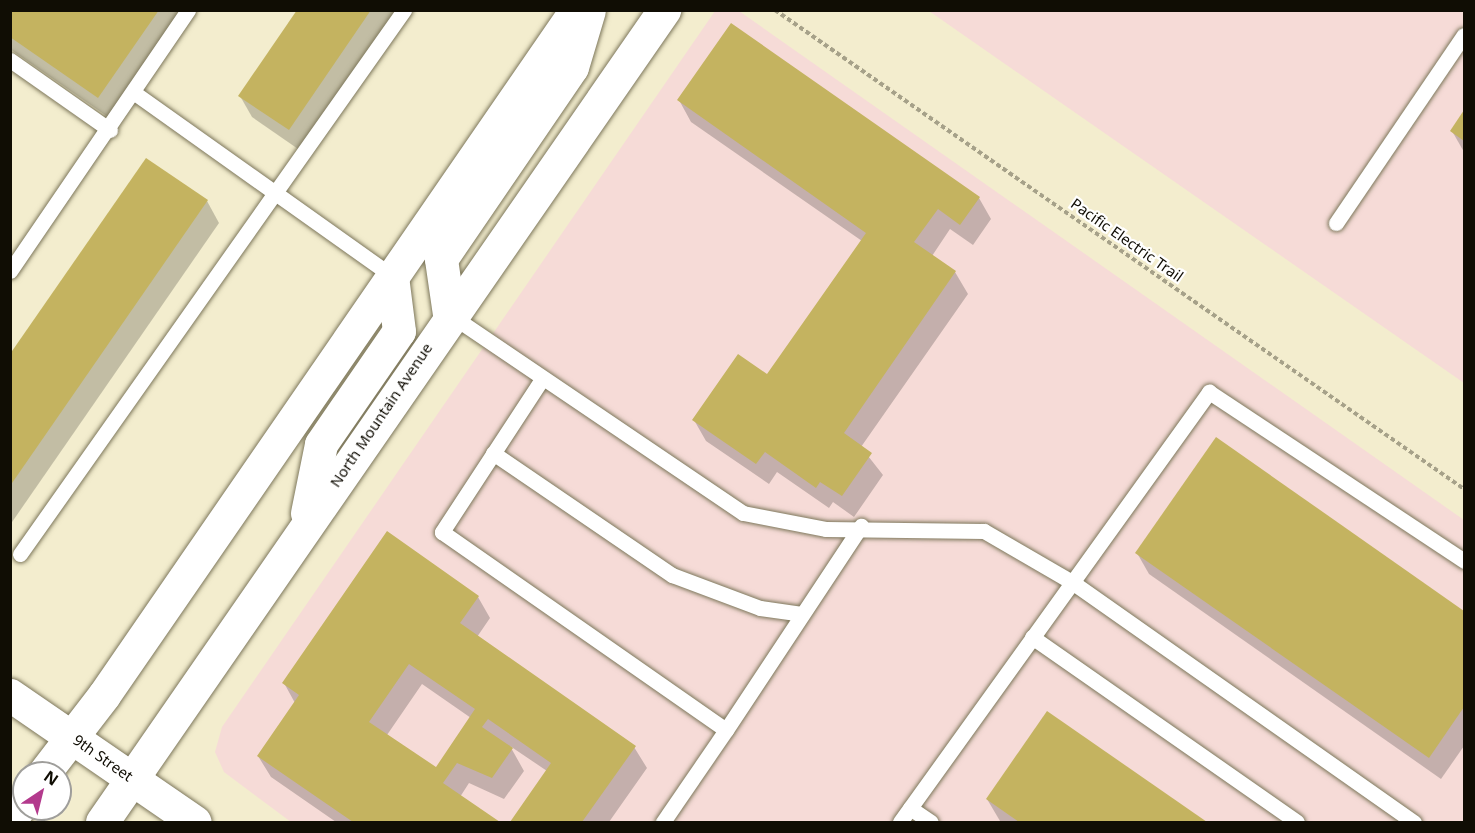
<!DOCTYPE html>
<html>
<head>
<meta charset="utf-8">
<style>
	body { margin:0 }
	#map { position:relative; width:1475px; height:833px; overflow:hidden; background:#f3edce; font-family:"Noto Sans",sans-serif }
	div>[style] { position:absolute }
	.commercial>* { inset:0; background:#f6dbd7 }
	.shadow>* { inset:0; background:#0003 }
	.building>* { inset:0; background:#c4b360 }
	.path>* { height:4px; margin-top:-2px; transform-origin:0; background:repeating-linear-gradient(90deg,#a6a189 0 4.5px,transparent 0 7.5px) }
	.roads { filter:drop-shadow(0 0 2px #7d775b) drop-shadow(0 0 2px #7d775b) }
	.service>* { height:15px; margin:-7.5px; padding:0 7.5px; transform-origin:7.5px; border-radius:7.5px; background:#fff }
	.tertiary>* { height:33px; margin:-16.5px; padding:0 16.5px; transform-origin:16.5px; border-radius:16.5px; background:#fff }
	.primary>* { height:33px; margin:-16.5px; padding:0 16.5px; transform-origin:16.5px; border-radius:16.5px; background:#fff }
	span { translate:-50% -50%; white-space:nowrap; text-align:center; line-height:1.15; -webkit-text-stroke:4.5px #fff; paint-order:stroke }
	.street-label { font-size:15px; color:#100d04 }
	.frame { position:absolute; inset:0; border:12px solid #100d04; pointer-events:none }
	.north { position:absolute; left:12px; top:761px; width:60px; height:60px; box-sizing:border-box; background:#fff; border:2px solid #9f9e9b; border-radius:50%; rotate:35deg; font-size:16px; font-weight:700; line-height:24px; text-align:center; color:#100d04 }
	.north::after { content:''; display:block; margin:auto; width:21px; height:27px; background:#b33a8d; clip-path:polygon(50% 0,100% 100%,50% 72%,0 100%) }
</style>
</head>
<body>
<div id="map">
	<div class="commercial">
		<div style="clip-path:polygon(715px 11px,739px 11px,1464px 520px,1464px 822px,291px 822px,224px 772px,215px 752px,222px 727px)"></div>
		<div style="clip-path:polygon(929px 11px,1464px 11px,1464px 383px)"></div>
	</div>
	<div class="shadow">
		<div style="clip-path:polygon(10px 10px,183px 10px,111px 119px,10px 49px)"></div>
		<div style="clip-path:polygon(299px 10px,398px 10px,301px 151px,252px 117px,240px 96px)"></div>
		<div style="clip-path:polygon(679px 100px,979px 198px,991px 219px,973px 245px,950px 229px,932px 256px,955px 272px,968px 294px,861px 447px,883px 475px,854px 517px,833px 502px,829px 508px,777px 472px,769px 484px,706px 441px,694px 420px,768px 376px,862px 241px,691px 122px)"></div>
		<div style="clip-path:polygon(1464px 113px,1464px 152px,1452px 131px)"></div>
		<div style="clip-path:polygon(207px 201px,219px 223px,10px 525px,10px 356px)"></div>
		<div style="clip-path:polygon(1216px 440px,1464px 613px,1464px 746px,1441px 779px,1149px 574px,1137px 553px)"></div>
		<div style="clip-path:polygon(evenodd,478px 597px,490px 618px,477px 637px,634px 747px,647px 768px,609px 822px,511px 822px,547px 771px,510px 746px,524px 771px,504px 799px,469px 783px,460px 797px,497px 822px,336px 822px,271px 777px,258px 756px,295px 703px,284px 683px,478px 597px,422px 684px,471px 718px,436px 769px,387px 735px,422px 684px)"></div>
		<div style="clip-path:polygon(1047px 713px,1205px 822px,1000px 821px,987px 799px)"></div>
	</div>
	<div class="building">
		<div style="clip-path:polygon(10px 10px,159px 10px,98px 98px,10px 37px)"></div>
		<div style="clip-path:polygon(297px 10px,371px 10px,289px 130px,238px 96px)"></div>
		<div style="clip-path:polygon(731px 23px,980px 197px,960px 225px,938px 209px,914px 242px,956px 271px,844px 433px,872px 453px,842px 496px,820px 482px,816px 488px,765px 452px,756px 464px,692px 420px,738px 354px,767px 374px,866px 233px,677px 100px)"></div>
		<div style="clip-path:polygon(1464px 110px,1464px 141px,1450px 131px)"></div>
		<div style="clip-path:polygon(146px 158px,208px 200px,10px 486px,10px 354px)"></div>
		<div style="clip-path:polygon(1216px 437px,1464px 611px,1464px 707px,1429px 758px,1135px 553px)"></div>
		<div style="clip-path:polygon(evenodd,387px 531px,479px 596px,460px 623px,636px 746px,582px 822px,510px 822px,551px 763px,488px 719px,482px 727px,513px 748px,492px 778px,457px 763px,443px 783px,500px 822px,353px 822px,257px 756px,299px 695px,282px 683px,387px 531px,409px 664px,475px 709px,436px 767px,369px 722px,409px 664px)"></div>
		<div style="clip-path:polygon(1047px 711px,1207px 822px,1019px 822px,986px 799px)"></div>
	</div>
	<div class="path">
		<div style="left:775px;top:10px;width:839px;rotate:34.81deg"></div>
	</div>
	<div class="roads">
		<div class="service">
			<div style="left:10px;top:60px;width:122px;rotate:35deg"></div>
			<div style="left:136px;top:94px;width:314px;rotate:35.4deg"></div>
			<div style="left:1336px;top:223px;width:227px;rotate:-55.8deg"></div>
			<div style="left:10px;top:271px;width:316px;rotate:-55.7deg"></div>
			<div style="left:449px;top:314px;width:355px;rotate:34.1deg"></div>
			<div style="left:743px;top:513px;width:85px;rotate:10.9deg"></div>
			<div style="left:826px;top:529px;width:158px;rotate:0.7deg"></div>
			<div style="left:984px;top:531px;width:102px;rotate:30.1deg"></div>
			<div style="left:1072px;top:582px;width:418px;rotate:35.1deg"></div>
			<div style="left:542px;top:379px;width:183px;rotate:123.2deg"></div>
			<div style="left:442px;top:532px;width:346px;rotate:34.9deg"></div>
			<div style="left:726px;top:730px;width:112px;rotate:124.4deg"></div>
			<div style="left:493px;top:453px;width:217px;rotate:34.3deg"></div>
			<div style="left:672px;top:575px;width:94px;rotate:20.6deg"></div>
			<div style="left:760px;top:608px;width:42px;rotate:8.1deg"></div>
			<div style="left:20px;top:554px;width:666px;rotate:-54.78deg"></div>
			<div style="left:1032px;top:637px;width:323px;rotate:34.9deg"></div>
			<div style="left:726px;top:730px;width:245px;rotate:-56.5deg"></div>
			<div style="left:910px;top:808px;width:25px;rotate:34deg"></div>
			<div style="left:900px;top:822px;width:530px;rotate:-54.3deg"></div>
			<div style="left:1209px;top:392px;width:306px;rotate:33.5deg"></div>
		</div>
		<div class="tertiary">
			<div style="left:10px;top:695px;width:224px;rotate:34.5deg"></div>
		</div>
		<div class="primary">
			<div style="left:449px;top:314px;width:56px;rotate:-98.3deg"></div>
			<div style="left:441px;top:259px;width:232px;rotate:-55.7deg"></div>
			<div style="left:572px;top:67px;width:59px;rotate:-73.4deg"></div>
			<div style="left:307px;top:513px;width:70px;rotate:-78.5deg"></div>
			<div style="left:321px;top:444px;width:137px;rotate:-55.4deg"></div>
			<div style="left:399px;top:331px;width:55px;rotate:-97.3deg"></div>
			<div style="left:44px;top:773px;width:98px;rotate:-52.4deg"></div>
			<div style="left:104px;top:695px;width:832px;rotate:-55.43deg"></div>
			<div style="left:10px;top:820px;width:24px;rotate:-54deg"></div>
			<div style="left:102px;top:822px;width:988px;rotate:-55.31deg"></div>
		</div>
	</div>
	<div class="street-label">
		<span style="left:1127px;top:240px;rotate:35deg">Pacific Electric Trail</span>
		<span style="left:381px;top:415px;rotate:-56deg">North Mountain Avenue</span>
		<span style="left:103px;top:758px;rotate:35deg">9th Street</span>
	</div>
	<div class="frame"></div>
	<div class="north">N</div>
</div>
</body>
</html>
